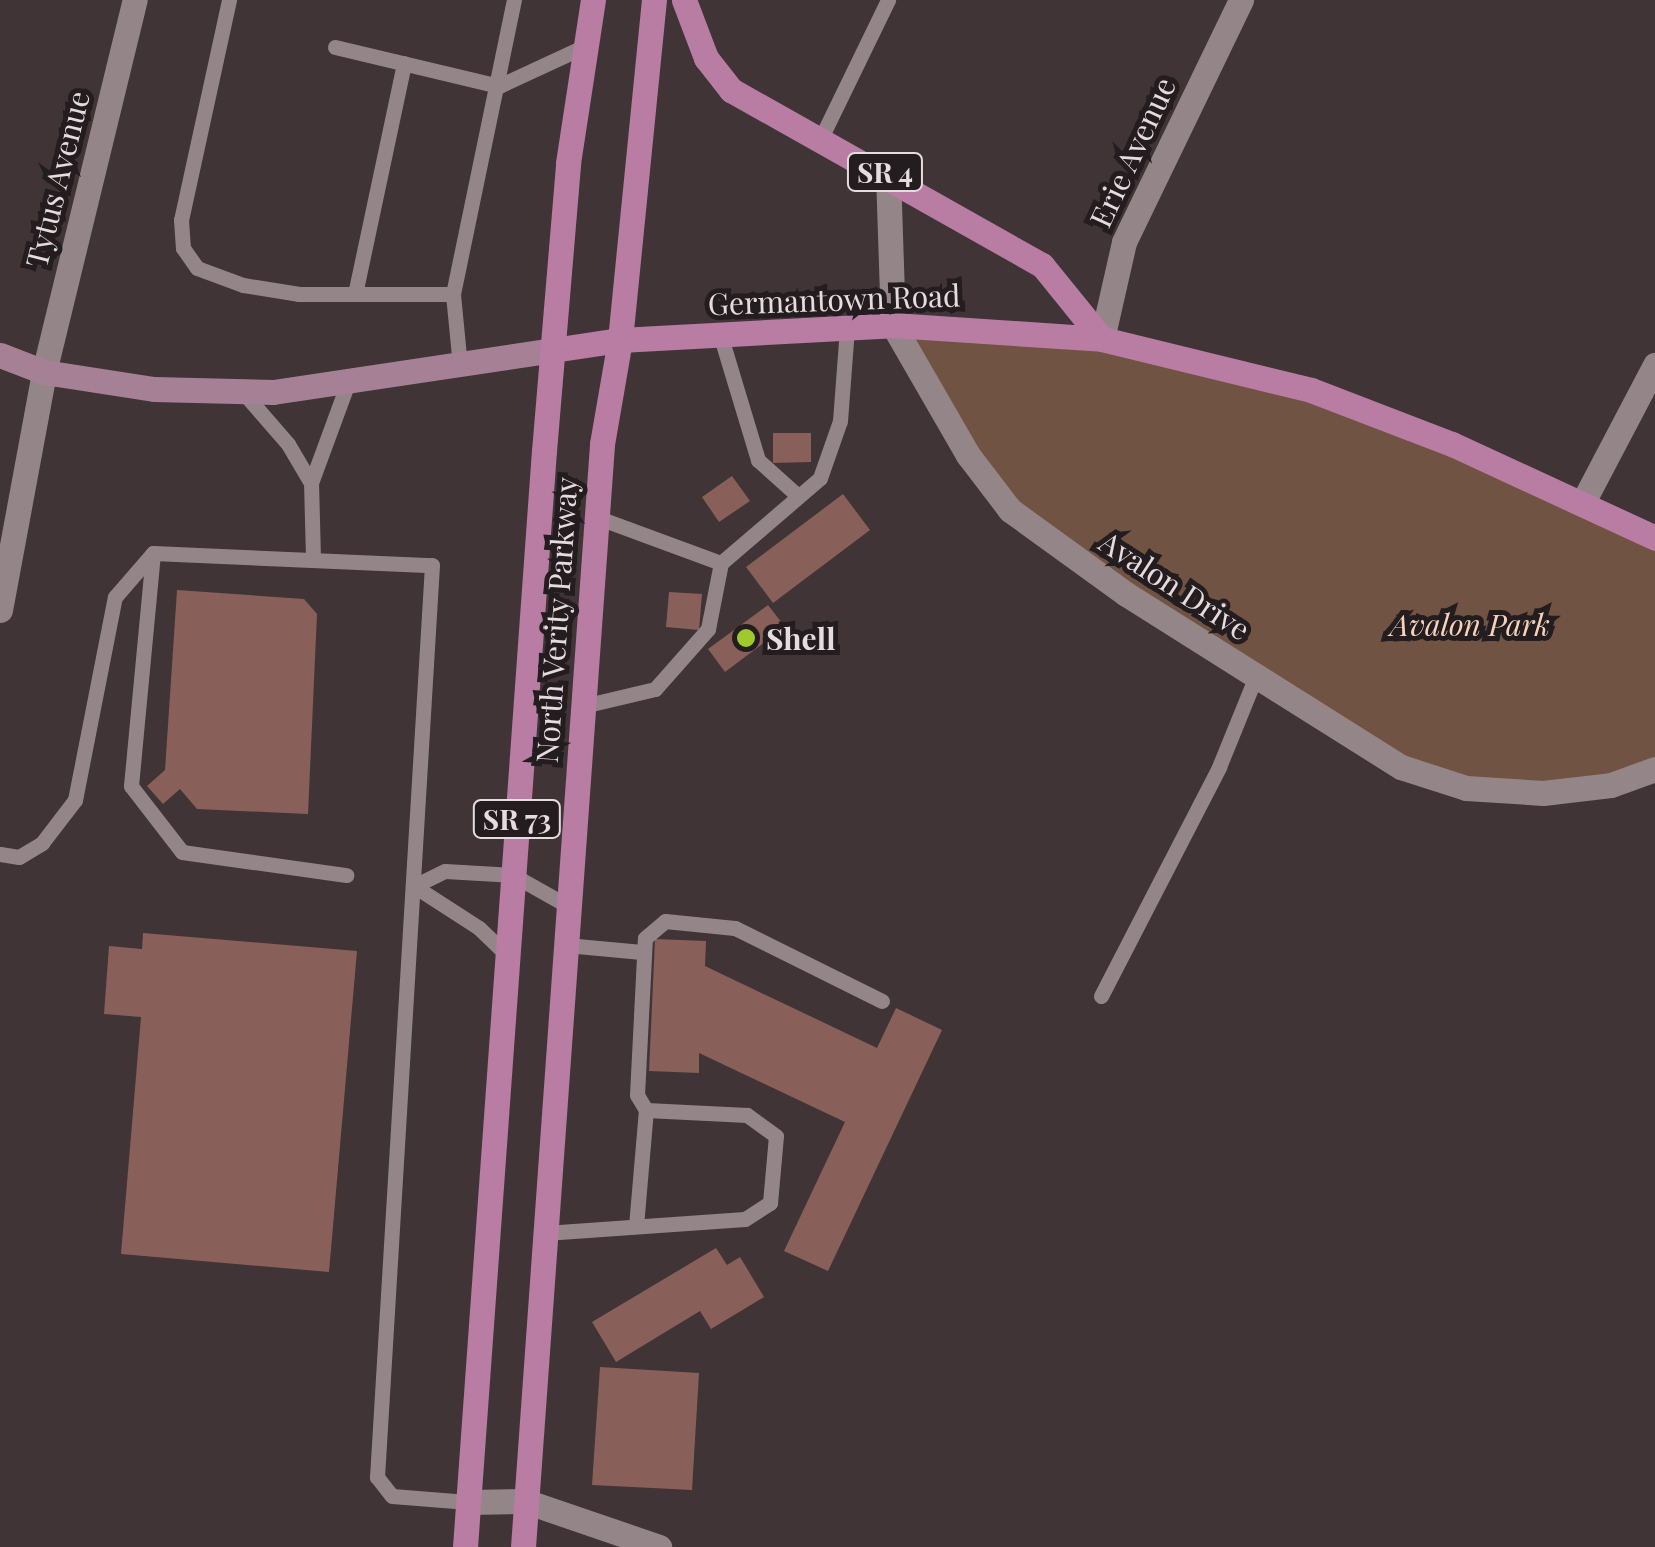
<!DOCTYPE html>
<html>
<head>
<meta charset="utf-8">
<style>
	body { margin:0 }
	#map { position:relative; width:1655px; height:1547px; overflow:hidden; background:#403437; font-family:"Playfair Display",serif }
	div>[style] { position:absolute }
	.green>* { inset:0; background:#705342 }
	.building>* { inset:0; background:#895f59 }
	.service>* { height:15px; margin:-7.5px; padding:0 7.5px; transform-origin:7.5px; border-radius:7.5px; background:#948688 }
	.minor>* { height:25px; margin:-12.5px; padding:0 12.5px; transform-origin:12.5px; border-radius:12.5px; background:#948688 }
	.tertiary>* { height:25px; margin:-12.5px; padding:0 12.5px; transform-origin:12.5px; border-radius:12.5px; background:#948688 }
	.secondary>* { height:25px; margin:-12.5px; padding:0 12.5px; transform-origin:12.5px; border-radius:12.5px; background:#a68195 }
	.primary>* { height:25px; margin:-12.5px; padding:0 12.5px; transform-origin:12.5px; border-radius:12.5px; background:#b97ca2 }
	.dots>* { width:28px; height:28px; translate:-50% -50%; box-sizing:border-box; border:5px solid #231d1f; border-radius:50% }
	span { translate:-50% -50%; white-space:nowrap; text-align:center; line-height:1.15; -webkit-text-stroke:10px #231d1f; paint-order:stroke }
	.shield-label span { padding:2px 8px; background:#231d1f; border:2px solid; border-radius:8px; -webkit-text-stroke-width:0 }
	.shield-label { font-size:28px; color:#e4dcde; font-weight:700 }
	.street-label { font-size:30px; color:#e4dcde }
	.park-label { font-size:30px; color:#f7d2bb; font-style:italic }
	.poi-label { font-size:30px; color:#e4dcde; font-weight:700 }
	.left { translate:0 -50%; text-align:left }
</style>
</head>
<body>
<div id="map">
	<div class="green">
		<div style="clip-path:polygon(893px 325px,1102px 339px,1311px 390px,1655px 538px,1655px 769px,1543px 793px,1401px 767px,1010px 510px)"></div>
	</div>
	<div class="building">
		<div style="clip-path:polygon(773px 433px,811px 433px,811px 462px,773px 463px)"></div>
		<div style="clip-path:polygon(732px 476px,750px 501px,719px 522px,702px 497px)"></div>
		<div style="clip-path:polygon(843px 494px,870px 530px,773px 603px,746px 567px)"></div>
		<div style="clip-path:polygon(177px 590px,304px 599px,317px 614px,308px 814px,197px 809px,180px 789px,163px 804px,147px 786px,165px 770px)"></div>
		<div style="clip-path:polygon(669px 592px,702px 594px,699px 630px,666px 627px)"></div>
		<div style="clip-path:polygon(768px 605px,785px 627px,725px 672px,708px 649px)"></div>
		<div style="clip-path:polygon(143px 933px,357px 951px,329px 1272px,121px 1254px,141px 1017px,104px 1014px,109px 946px,142px 949px)"></div>
		<div style="clip-path:polygon(655px 939px,706px 941px,705px 966px,877px 1048px,896px 1008px,942px 1030px,828px 1271px,784px 1251px,845px 1122px,699px 1053px,699px 1073px,649px 1071px)"></div>
		<div style="clip-path:polygon(716px 1248px,727px 1265px,740px 1257px,764px 1297px,711px 1329px,700px 1311px,616px 1362px,592px 1322px)"></div>
		<div style="clip-path:polygon(600px 1367px,699px 1373px,692px 1490px,592px 1485px)"></div>
	</div>
	<div class="service">
		<div style="left:229px;top:0;width:225px;rotate:102.3deg"></div>
		<div style="left:181px;top:220px;width:28px;rotate:86deg"></div>
		<div style="left:183px;top:248px;width:24px;rotate:55deg"></div>
		<div style="left:197px;top:268px;width:49px;rotate:20.3deg"></div>
		<div style="left:243px;top:285px;width:57px;rotate:9.1deg"></div>
		<div style="left:299px;top:294px;width:154px"></div>
		<div style="left:335px;top:47px;width:169px;rotate:13.4deg"></div>
		<div style="left:499px;top:86px;width:93px;rotate:-24.9deg"></div>
		<div style="left:820px;top:140px;width:156px;rotate:-64.1deg"></div>
		<div style="left:355px;top:294px;width:236px;rotate:-78deg"></div>
		<div style="left:720px;top:334px;width:132px;rotate:73.2deg"></div>
		<div style="left:758px;top:460px;width:52px;rotate:41.9deg"></div>
		<div style="left:460px;top:366px;width:72px;rotate:-95.6deg"></div>
		<div style="left:453px;top:294px;width:300px;rotate:-78.3deg"></div>
		<div style="left:242px;top:391px;width:70px;rotate:49deg"></div>
		<div style="left:288px;top:444px;width:45px;rotate:59.5deg"></div>
		<div style="left:596px;top:517px;width:133px;rotate:20.2deg"></div>
		<div style="left:153px;top:553px;width:234px;rotate:95.4deg"></div>
		<div style="left:131px;top:786px;width:83px;rotate:52.3deg"></div>
		<div style="left:182px;top:852px;width:166px;rotate:8deg"></div>
		<div style="left:313px;top:558px;width:75px;rotate:-91.5deg"></div>
		<div style="left:311px;top:483px;width:104px;rotate:-69.8deg"></div>
		<div style="left:583px;top:706px;width:74px;rotate:-13.3deg"></div>
		<div style="left:655px;top:689px;width:80px;rotate:-48.5deg"></div>
		<div style="left:708px;top:629px;width:67px;rotate:-78.9deg"></div>
		<div style="left:721px;top:563px;width:130px;rotate:-40.6deg"></div>
		<div style="left:820px;top:478px;width:60px;rotate:-70.7deg"></div>
		<div style="left:840px;top:421px;width:94px;rotate:-85.7deg"></div>
		<div style="left:0;top:854px;width:19px;rotate:9deg"></div>
		<div style="left:19px;top:857px;width:27px;rotate:-31deg"></div>
		<div style="left:42px;top:843px;width:54px;rotate:-52.5deg"></div>
		<div style="left:75px;top:800px;width:207px;rotate:-78.9deg"></div>
		<div style="left:115px;top:597px;width:58px;rotate:-49.2deg"></div>
		<div style="left:153px;top:553px;width:279px;rotate:2.5deg"></div>
		<div style="left:432px;top:565px;width:914px;rotate:93.45deg"></div>
		<div style="left:377px;top:1477px;width:24px;rotate:52deg"></div>
		<div style="left:392px;top:1496px;width:76px;rotate:4.5deg"></div>
		<div style="left:414px;top:886px;width:34px;rotate:-26deg"></div>
		<div style="left:445px;top:871px;width:68px;rotate:3.4deg"></div>
		<div style="left:513px;top:875px;width:63px;rotate:29.4deg"></div>
		<div style="left:414px;top:886px;width:77px;rotate:32.9deg"></div>
		<div style="left:479px;top:928px;width:39px;rotate:44deg"></div>
		<div style="left:566px;top:945px;width:76px;rotate:5.3deg"></div>
		<div style="left:1101px;top:996px;width:258px;rotate:-62.7deg"></div>
		<div style="left:1219px;top:767px;width:98px;rotate:-67.9deg"></div>
		<div style="left:636px;top:1226px;width:116px;rotate:-85.1deg"></div>
		<div style="left:646px;top:1110px;width:17px;rotate:-121deg"></div>
		<div style="left:637px;top:1095px;width:157px;rotate:-87.1deg"></div>
		<div style="left:645px;top:938px;width:26px;rotate:-40deg"></div>
		<div style="left:665px;top:921px;width:70px;rotate:5.7deg"></div>
		<div style="left:735px;top:928px;width:164px;rotate:26.4deg"></div>
		<div style="left:545px;top:1233px;width:200px;rotate:-4deg"></div>
		<div style="left:745px;top:1219px;width:30px;rotate:-33deg"></div>
		<div style="left:770px;top:1203px;width:67px;rotate:-84.9deg"></div>
		<div style="left:776px;top:1136px;width:36px;rotate:-144deg"></div>
		<div style="left:747px;top:1115px;width:101px;rotate:-177.2deg"></div>
	</div>
	<div class="minor">
		<div style="left:888px;top:174px;width:151px;rotate:88.1deg"></div>
		<div style="left:893px;top:325px;width:150px;rotate:60deg"></div>
		<div style="left:968px;top:455px;width:69px;rotate:52.6deg"></div>
		<div style="left:1010px;top:510px;width:143px;rotate:35.9deg"></div>
		<div style="left:1126px;top:594px;width:325px;rotate:32.2deg"></div>
		<div style="left:1401px;top:767px;width:68px;rotate:17.9deg"></div>
		<div style="left:1466px;top:788px;width:77px;rotate:3.7deg"></div>
		<div style="left:1543px;top:793px;width:68px;rotate:-6.7deg"></div>
		<div style="left:1611px;top:785px;width:47px;rotate:-20deg"></div>
		<div style="left:1102px;top:339px;width:99px;rotate:-77.2deg"></div>
		<div style="left:1124px;top:242px;width:269px;rotate:-64.2deg"></div>
		<div style="left:1583px;top:502px;width:155px;rotate:-62.3deg"></div>
		<div style="left:468px;top:1502px;width:57px;rotate:-1deg"></div>
		<div style="left:525px;top:1501px;width:142px;rotate:18.9deg"></div>
	</div>
	<div class="tertiary">
		<div style="left:0;top:610px;width:242px;rotate:-79.5deg"></div>
		<div style="left:44px;top:372px;width:383px;rotate:-76.3deg"></div>
	</div>
	<div class="secondary">
		<div style="left:0;top:355px;width:47px;rotate:21.1deg"></div>
		<div style="left:44px;top:372px;width:111px;rotate:8.8deg"></div>
		<div style="left:154px;top:389px;width:119px;rotate:1.4deg"></div>
		<div style="left:273px;top:392px;width:283px;rotate:-8.5deg"></div>
	</div>
	<div class="primary">
		<div style="left:684px;top:0;width:62px;rotate:69.2deg"></div>
		<div style="left:706px;top:58px;width:41px;rotate:52deg"></div>
		<div style="left:731px;top:90px;width:357px;rotate:29.4deg"></div>
		<div style="left:1042px;top:265px;width:95px;rotate:51deg"></div>
		<div style="left:553px;top:350px;width:68px;rotate:-8.5deg"></div>
		<div style="left:620px;top:340px;width:273px;rotate:-3.1deg"></div>
		<div style="left:893px;top:325px;width:209px;rotate:3.8deg"></div>
		<div style="left:1102px;top:339px;width:215px;rotate:13.7deg"></div>
		<div style="left:1311px;top:390px;width:151px;rotate:21deg"></div>
		<div style="left:1452px;top:444px;width:224px;rotate:24.8deg"></div>
		<div style="left:465px;top:1547px;width:1099px;rotate:-85.88deg"></div>
		<div style="left:544px;top:451px;width:289px;rotate:-85.2deg"></div>
		<div style="left:568px;top:163px;width:165px;rotate:-81.3deg"></div>
		<div style="left:523px;top:1547px;width:1106px;rotate:-85.9deg"></div>
		<div style="left:602px;top:444px;width:106px;rotate:-80.2deg"></div>
		<div style="left:620px;top:340px;width:342px;rotate:-84.3deg"></div>
	</div>
	<div class="dots">
		<div style="left:746px;top:638px;background:#9fca2d"></div>
	</div>
	<div class="shield-label">
		<span style="left:885px;top:172px">SR 4</span>
		<span style="left:517px;top:819px">SR 73</span>
	</div>
	<div class="street-label">
		<span style="left:1132px;top:152px;rotate:-65deg">Erie Avenue</span>
		<span style="left:57px;top:179px;rotate:-76deg">Tytus Avenue</span>
		<span style="left:834px;top:299px;rotate:-2deg">Germantown Road</span>
		<span style="left:1175px;top:585px;rotate:33deg">Avalon Drive</span>
		<span style="left:556px;top:620px;rotate:-86deg">North Verity Parkway</span>
	</div>
	<div class="park-label">
		<span style="left:1470px;top:624px">Avalon Park</span>
	</div>
	<div class="poi-label">
		<span class="left" style="left:766px;top:638px">Shell</span>
	</div>
</div>
</body>
</html>
